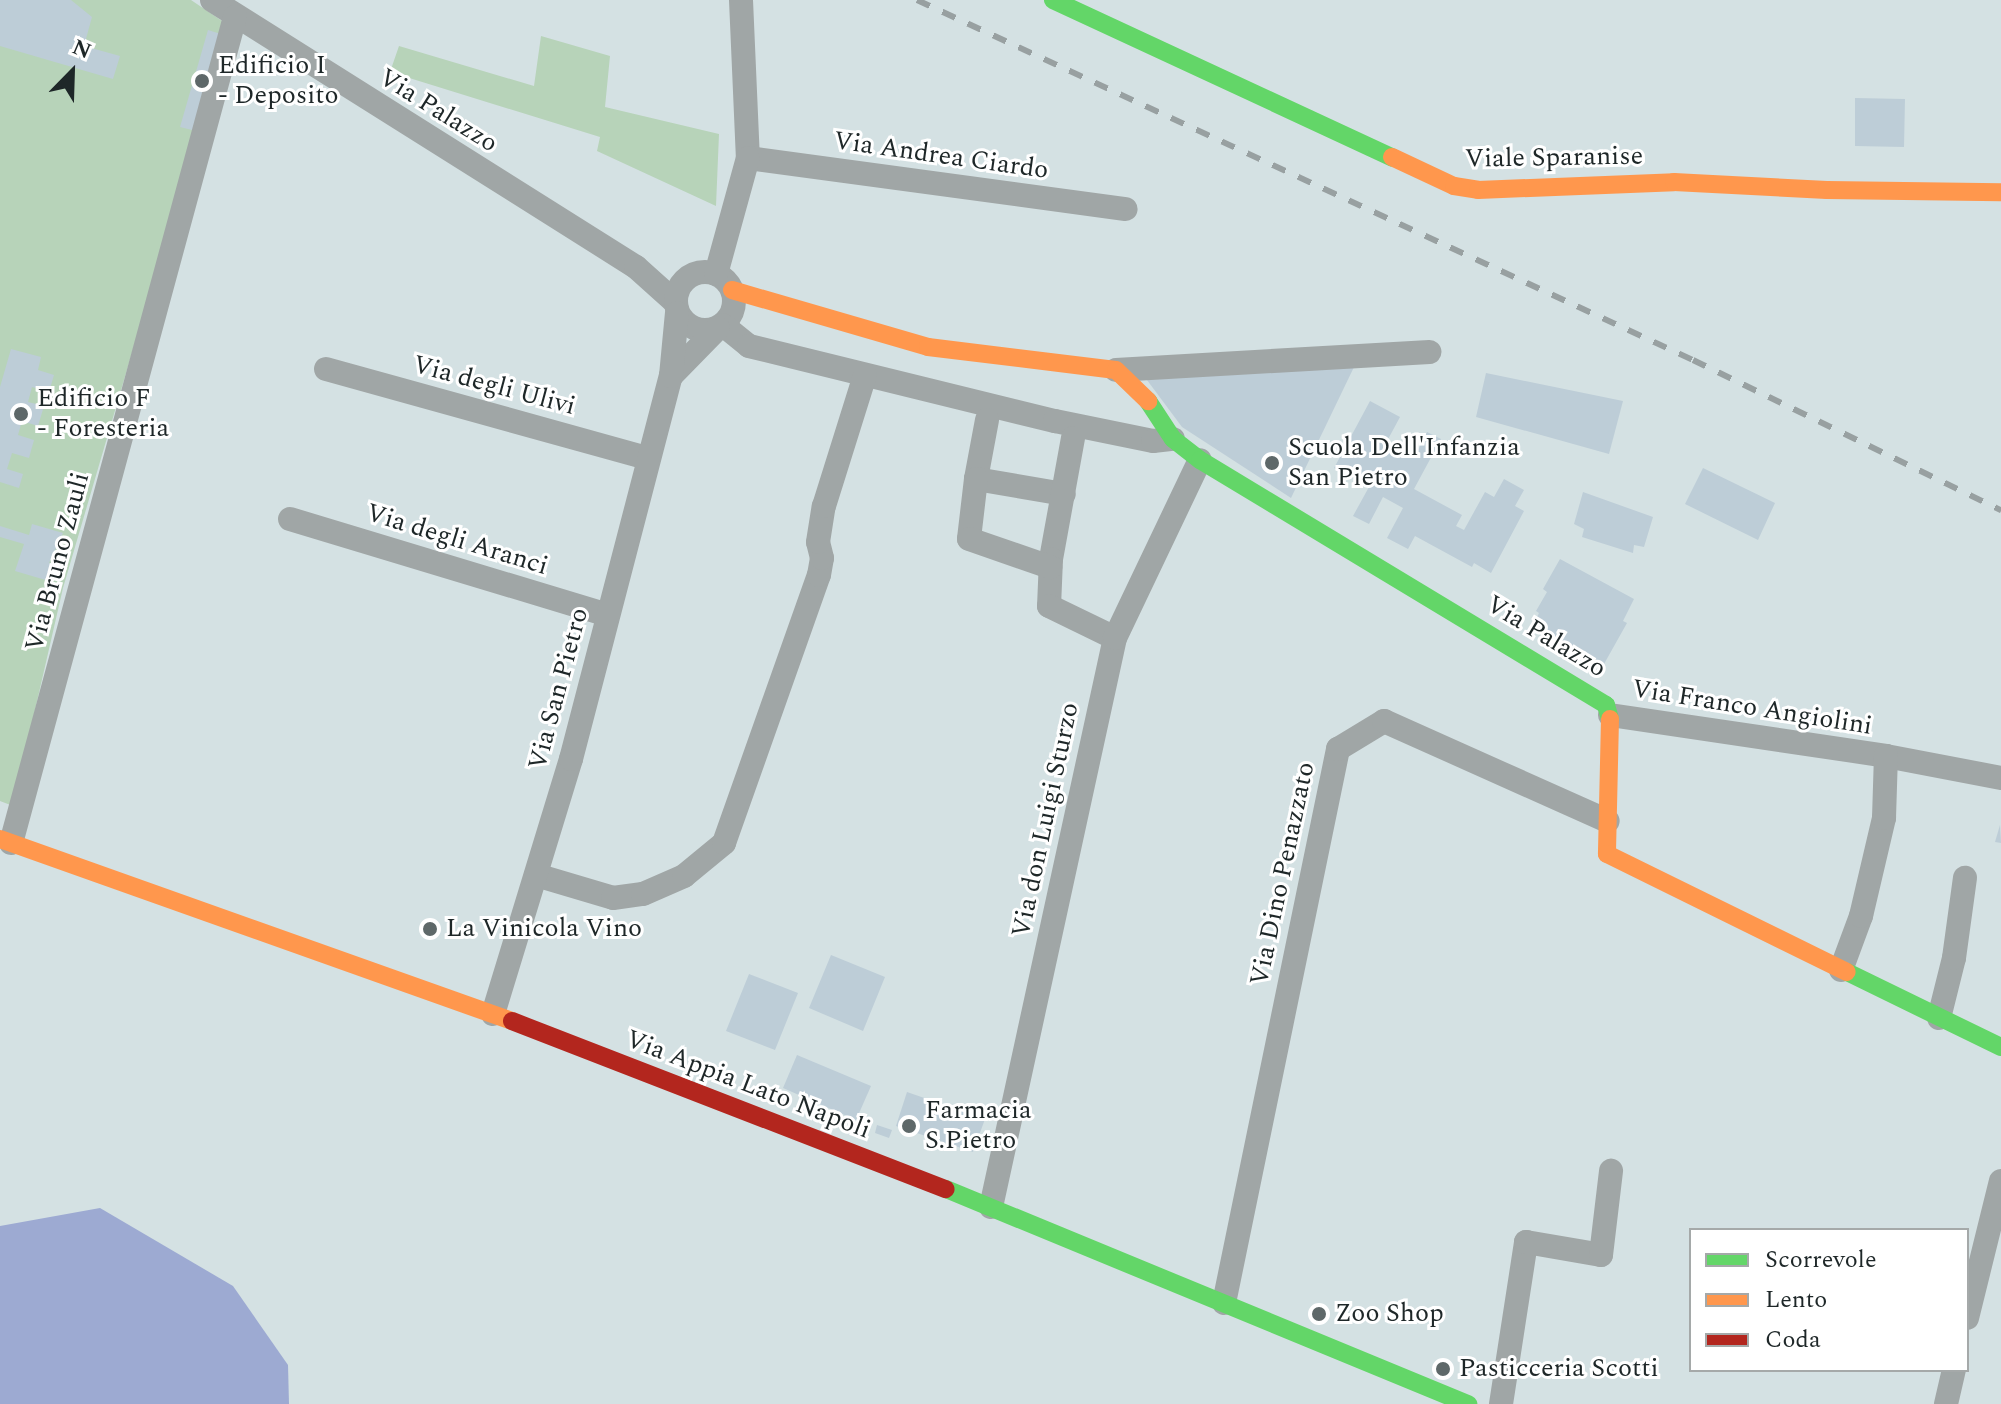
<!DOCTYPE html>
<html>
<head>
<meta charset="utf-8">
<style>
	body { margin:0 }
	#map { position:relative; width:2001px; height:1404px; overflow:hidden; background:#d4e1e3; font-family:Spectral,serif }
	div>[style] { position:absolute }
	.green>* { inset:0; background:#b7d3b9 }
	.water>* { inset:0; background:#9daad2 }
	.building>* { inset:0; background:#bdcdd7 }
	.street>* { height:24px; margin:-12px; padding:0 12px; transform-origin:12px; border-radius:12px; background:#a0a6a6 }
	.street>.ring { margin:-12px; padding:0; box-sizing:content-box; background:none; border:24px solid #a0a6a6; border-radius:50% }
	.fast>* { height:18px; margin:-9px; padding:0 9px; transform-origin:9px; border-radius:9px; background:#63d668 }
	.slow>* { height:18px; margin:-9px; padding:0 9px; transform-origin:9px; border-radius:9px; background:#ff974d }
	.jam>* { height:18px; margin:-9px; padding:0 9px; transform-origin:9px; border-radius:9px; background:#b3261e }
	.rail>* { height:6px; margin-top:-3px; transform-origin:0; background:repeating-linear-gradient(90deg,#98a0a1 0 14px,transparent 0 28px) }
	.dots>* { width:22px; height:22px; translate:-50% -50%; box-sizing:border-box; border:4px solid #fff; border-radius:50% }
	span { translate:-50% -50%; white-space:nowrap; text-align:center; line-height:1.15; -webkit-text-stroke:6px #fff; paint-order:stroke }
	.poi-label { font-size:26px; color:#1e2728 }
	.left { translate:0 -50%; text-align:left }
	.street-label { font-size:26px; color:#1e2728 }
	.legend { position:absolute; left:1689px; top:1228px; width:280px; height:144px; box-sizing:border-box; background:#fff; border:2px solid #a5a9a9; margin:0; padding:10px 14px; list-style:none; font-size:24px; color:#1e2728 }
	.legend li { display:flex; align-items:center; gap:16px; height:40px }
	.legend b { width:40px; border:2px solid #a5a9a9 }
	.north { position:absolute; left:32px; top:32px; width:80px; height:80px; -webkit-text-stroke:6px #fff; paint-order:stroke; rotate:23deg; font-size:22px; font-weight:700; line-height:32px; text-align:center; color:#1e2728 }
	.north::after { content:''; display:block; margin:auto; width:28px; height:36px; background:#1e2728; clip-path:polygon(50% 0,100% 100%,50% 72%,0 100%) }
</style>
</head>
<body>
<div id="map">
	<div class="green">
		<div style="clip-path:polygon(0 0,191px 0,228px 25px,63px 588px,13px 806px,0 801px)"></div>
		<div style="clip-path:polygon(541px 36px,610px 56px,605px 107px,719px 134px,716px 206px,597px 151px,600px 137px,390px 72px,399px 46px,534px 86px)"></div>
	</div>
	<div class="water">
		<div style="clip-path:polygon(100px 1208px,233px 1286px,288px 1365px,289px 1404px,0 1404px,0 1226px)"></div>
	</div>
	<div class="building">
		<div style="clip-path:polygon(0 0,71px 0,92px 17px,84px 46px,120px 56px,113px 79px,0 46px)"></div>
		<div style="clip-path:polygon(208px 30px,224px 35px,196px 131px,180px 127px)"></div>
		<div style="clip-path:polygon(1855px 98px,1905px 99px,1904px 147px,1855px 146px)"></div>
		<div style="clip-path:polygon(11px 349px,41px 357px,38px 370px,54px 375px,49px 392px,32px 387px,28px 402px,44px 406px,38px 426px,22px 421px,18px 435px,34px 440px,29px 458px,12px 453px,7px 469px,23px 474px,19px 488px,0 482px,0 387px)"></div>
		<div style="clip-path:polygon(1354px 367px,1291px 498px,1182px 427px,1144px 376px)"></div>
		<div style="clip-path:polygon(1486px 373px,1623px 401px,1609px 454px,1476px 417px)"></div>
		<div style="clip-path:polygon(1370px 401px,1400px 417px,1386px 443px,1414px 458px,1427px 432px,1441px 439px,1414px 489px,1462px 515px,1456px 526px,1464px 530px,1485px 492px,1494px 497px,1504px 479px,1524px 490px,1515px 506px,1524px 511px,1491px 573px,1474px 563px,1472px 567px,1415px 536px,1408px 549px,1387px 538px,1403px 508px,1383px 497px,1369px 524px,1353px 516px,1369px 487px,1334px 468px)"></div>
		<div style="clip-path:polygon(1703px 468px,1775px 503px,1758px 540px,1685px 504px)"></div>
		<div style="clip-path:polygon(1583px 492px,1653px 517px,1644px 547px,1634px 545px,1633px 553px,1582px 537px,1584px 529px,1574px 524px)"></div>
		<div style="clip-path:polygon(32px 524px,63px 533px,49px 563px,54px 565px,49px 581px,15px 571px,24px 544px,0 537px,0 526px,29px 535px)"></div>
		<div style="clip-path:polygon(1560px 559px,1634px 599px,1623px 621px,1627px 623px,1604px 664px,1533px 625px,1539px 613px,1536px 611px,1547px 592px,1543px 589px)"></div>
		<div style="clip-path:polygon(2000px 825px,2001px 843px,1995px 842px)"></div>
		<div style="clip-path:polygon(831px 955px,885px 977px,863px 1031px,809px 1008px)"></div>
		<div style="clip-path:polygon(749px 974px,798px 993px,775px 1050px,726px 1031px)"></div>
		<div style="clip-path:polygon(797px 1055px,871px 1086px,856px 1120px,783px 1088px)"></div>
		<div style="clip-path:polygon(907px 1092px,985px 1119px,973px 1152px,896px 1126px)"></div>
		<div style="clip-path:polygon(877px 1125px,892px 1130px,889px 1138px,875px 1133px)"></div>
	</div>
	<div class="street">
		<div style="left:212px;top:0;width:501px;rotate:32.2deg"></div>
		<div style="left:636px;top:267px;width:52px;rotate:41.9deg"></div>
		<div style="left:741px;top:0;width:158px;rotate:87.5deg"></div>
		<div style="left:748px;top:158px;width:381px;rotate:7.7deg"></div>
		<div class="ring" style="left:676px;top:272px;width:34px;height:34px"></div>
		<div style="left:716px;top:274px;width:120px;rotate:-74.6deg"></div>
		<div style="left:723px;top:325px;width:33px;rotate:39deg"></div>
		<div style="left:749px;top:346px;width:315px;rotate:13.8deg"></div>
		<div style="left:1055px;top:421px;width:100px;rotate:11.5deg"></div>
		<div style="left:1153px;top:441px;width:20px;rotate:-6deg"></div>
		<div style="left:326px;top:369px;width:333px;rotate:15.5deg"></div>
		<div style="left:1116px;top:370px;width:314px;rotate:-3.3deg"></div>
		<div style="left:671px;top:376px;width:67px;rotate:-45.6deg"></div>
		<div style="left:987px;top:420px;width:60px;rotate:100.6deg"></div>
		<div style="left:976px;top:479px;width:89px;rotate:9.7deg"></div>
		<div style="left:1073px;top:438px;width:123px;rotate:100.3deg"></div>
		<div style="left:1051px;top:559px;width:47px;rotate:92.4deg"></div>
		<div style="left:1049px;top:606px;width:73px;rotate:25.9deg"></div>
		<div style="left:976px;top:479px;width:60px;rotate:96.7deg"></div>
		<div style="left:969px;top:539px;width:86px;rotate:19.1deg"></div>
		<div style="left:290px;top:519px;width:332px;rotate:16.8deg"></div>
		<div style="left:1610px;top:715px;width:279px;rotate:8.4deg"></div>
		<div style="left:1886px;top:756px;width:117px;rotate:10.8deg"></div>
		<div style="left:11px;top:843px;width:856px;rotate:-74.83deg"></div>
		<div style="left:536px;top:875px;width:80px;rotate:16.6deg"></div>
		<div style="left:613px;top:898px;width:30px;rotate:-8deg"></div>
		<div style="left:643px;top:894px;width:45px;rotate:-23.7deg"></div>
		<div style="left:684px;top:876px;width:52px;rotate:-39.5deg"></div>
		<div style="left:724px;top:843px;width:284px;rotate:-70.5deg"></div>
		<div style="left:819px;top:575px;width:17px;rotate:-80deg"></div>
		<div style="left:822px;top:558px;width:16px;rotate:-104deg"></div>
		<div style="left:818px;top:542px;width:36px;rotate:-81deg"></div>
		<div style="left:824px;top:506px;width:137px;rotate:-72.6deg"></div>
		<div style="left:1841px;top:970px;width:58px;rotate:-69.7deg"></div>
		<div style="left:1861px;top:916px;width:101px;rotate:-76.8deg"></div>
		<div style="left:1884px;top:818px;width:62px;rotate:-88.2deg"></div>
		<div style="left:493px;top:1014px;width:267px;rotate:-73deg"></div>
		<div style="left:571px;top:759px;width:396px;rotate:-75.4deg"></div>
		<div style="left:671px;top:376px;width:63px;rotate:-84.6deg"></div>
		<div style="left:1939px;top:1018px;width:62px;rotate:-76deg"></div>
		<div style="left:1954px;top:958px;width:81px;rotate:-82.2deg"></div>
		<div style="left:991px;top:1207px;width:582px;rotate:-77.71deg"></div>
		<div style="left:1115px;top:638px;width:197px;rotate:-64.5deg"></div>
		<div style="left:1224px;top:1303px;width:566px;rotate:-78.37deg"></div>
		<div style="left:1338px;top:749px;width:54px;rotate:-31.3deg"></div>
		<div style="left:1384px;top:721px;width:245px;rotate:24.1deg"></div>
		<div style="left:1967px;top:1318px;width:141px;rotate:-76.1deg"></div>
		<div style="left:1501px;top:1404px;width:164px;rotate:-81.2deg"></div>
		<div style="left:1526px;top:1242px;width:76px;rotate:9.8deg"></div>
		<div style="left:1601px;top:1255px;width:85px;rotate:-83.2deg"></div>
		<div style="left:1946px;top:1404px;width:35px;rotate:-77deg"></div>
	</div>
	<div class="fast">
		<div style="left:1053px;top:0;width:374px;rotate:24.9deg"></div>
		<div style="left:1148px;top:401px;width:45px;rotate:56.7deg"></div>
		<div style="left:1173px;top:439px;width:34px;rotate:38deg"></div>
		<div style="left:1200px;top:460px;width:474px;rotate:31.1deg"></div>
		<div style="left:1606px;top:705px;width:15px;rotate:74deg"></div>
		<div style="left:1847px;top:972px;width:171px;rotate:26deg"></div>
		<div style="left:946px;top:1189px;width:565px;rotate:22.39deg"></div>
	</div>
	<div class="slow">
		<div style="left:1392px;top:157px;width:68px;rotate:25.1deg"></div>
		<div style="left:1454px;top:186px;width:24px;rotate:9deg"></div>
		<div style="left:1478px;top:190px;width:196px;rotate:-2.3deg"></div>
		<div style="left:1674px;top:182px;width:153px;rotate:3deg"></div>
		<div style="left:1827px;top:190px;width:174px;rotate:0.7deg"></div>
		<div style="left:732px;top:290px;width:204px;rotate:16.2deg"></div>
		<div style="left:928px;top:347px;width:189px;rotate:7deg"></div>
		<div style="left:1116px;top:370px;width:45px;rotate:44.1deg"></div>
		<div style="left:1610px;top:719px;width:135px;rotate:91.3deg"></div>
		<div style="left:1607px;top:854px;width:267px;rotate:26.2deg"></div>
		<div style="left:0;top:839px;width:543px;rotate:19.57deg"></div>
	</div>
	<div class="jam">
		<div style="left:512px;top:1021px;width:465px;rotate:21.2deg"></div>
	</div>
	<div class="rail">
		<div style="left:917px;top:0;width:855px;rotate:24.89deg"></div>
		<div style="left:1693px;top:360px;width:343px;rotate:26deg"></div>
	</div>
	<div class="dots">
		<div style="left:202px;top:81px;background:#5e6869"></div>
		<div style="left:21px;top:414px;background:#5e6869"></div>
		<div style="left:1272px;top:463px;background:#5e6869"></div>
		<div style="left:430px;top:929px;background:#5e6869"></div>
		<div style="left:909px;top:1126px;background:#5e6869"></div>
		<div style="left:1319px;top:1314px;background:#5e6869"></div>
		<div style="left:1443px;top:1369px;background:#5e6869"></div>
	</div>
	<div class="poi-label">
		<span class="left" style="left:218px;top:81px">Edificio I<br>- Deposito</span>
		<span class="left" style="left:37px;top:414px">Edificio F<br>- Foresteria</span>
		<span class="left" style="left:1288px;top:463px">Scuola Dell'Infanzia<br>San Pietro</span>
		<span class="left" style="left:446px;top:929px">La Vinicola Vino</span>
		<span class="left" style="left:925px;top:1126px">Farmacia<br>S.Pietro</span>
		<span class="left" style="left:1335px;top:1314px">Zoo Shop</span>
		<span class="left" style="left:1459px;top:1369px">Pasticceria Scotti</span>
	</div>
	<div class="street-label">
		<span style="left:438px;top:111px;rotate:32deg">Via Palazzo</span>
		<span style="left:941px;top:156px;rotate:8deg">Via Andrea Ciardo</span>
		<span style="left:1554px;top:158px;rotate:-1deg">Viale Sparanise</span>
		<span style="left:494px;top:386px;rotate:15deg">Via degli Ulivi</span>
		<span style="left:457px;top:540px;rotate:17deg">Via degli Aranci</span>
		<span style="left:58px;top:562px;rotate:-75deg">Via Bruno Zauli</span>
		<span style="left:1546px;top:637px;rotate:31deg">Via Palazzo</span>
		<span style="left:559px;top:689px;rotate:-75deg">Via San Pietro</span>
		<span style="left:1752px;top:708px;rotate:9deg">Via Franco Angiolini</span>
		<span style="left:1046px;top:820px;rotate:-78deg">Via don Luigi Sturzo</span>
		<span style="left:1283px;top:874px;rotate:-78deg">Via Dino Penazzato</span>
		<span style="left:748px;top:1085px;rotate:21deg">Via Appia Lato Napoli</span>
	</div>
	<ul class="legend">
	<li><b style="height:10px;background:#63d668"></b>Scorrevole</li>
	<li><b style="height:10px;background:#ff974d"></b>Lento</li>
	<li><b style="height:10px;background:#b3261e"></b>Coda</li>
	</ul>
	<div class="north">N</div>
</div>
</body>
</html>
